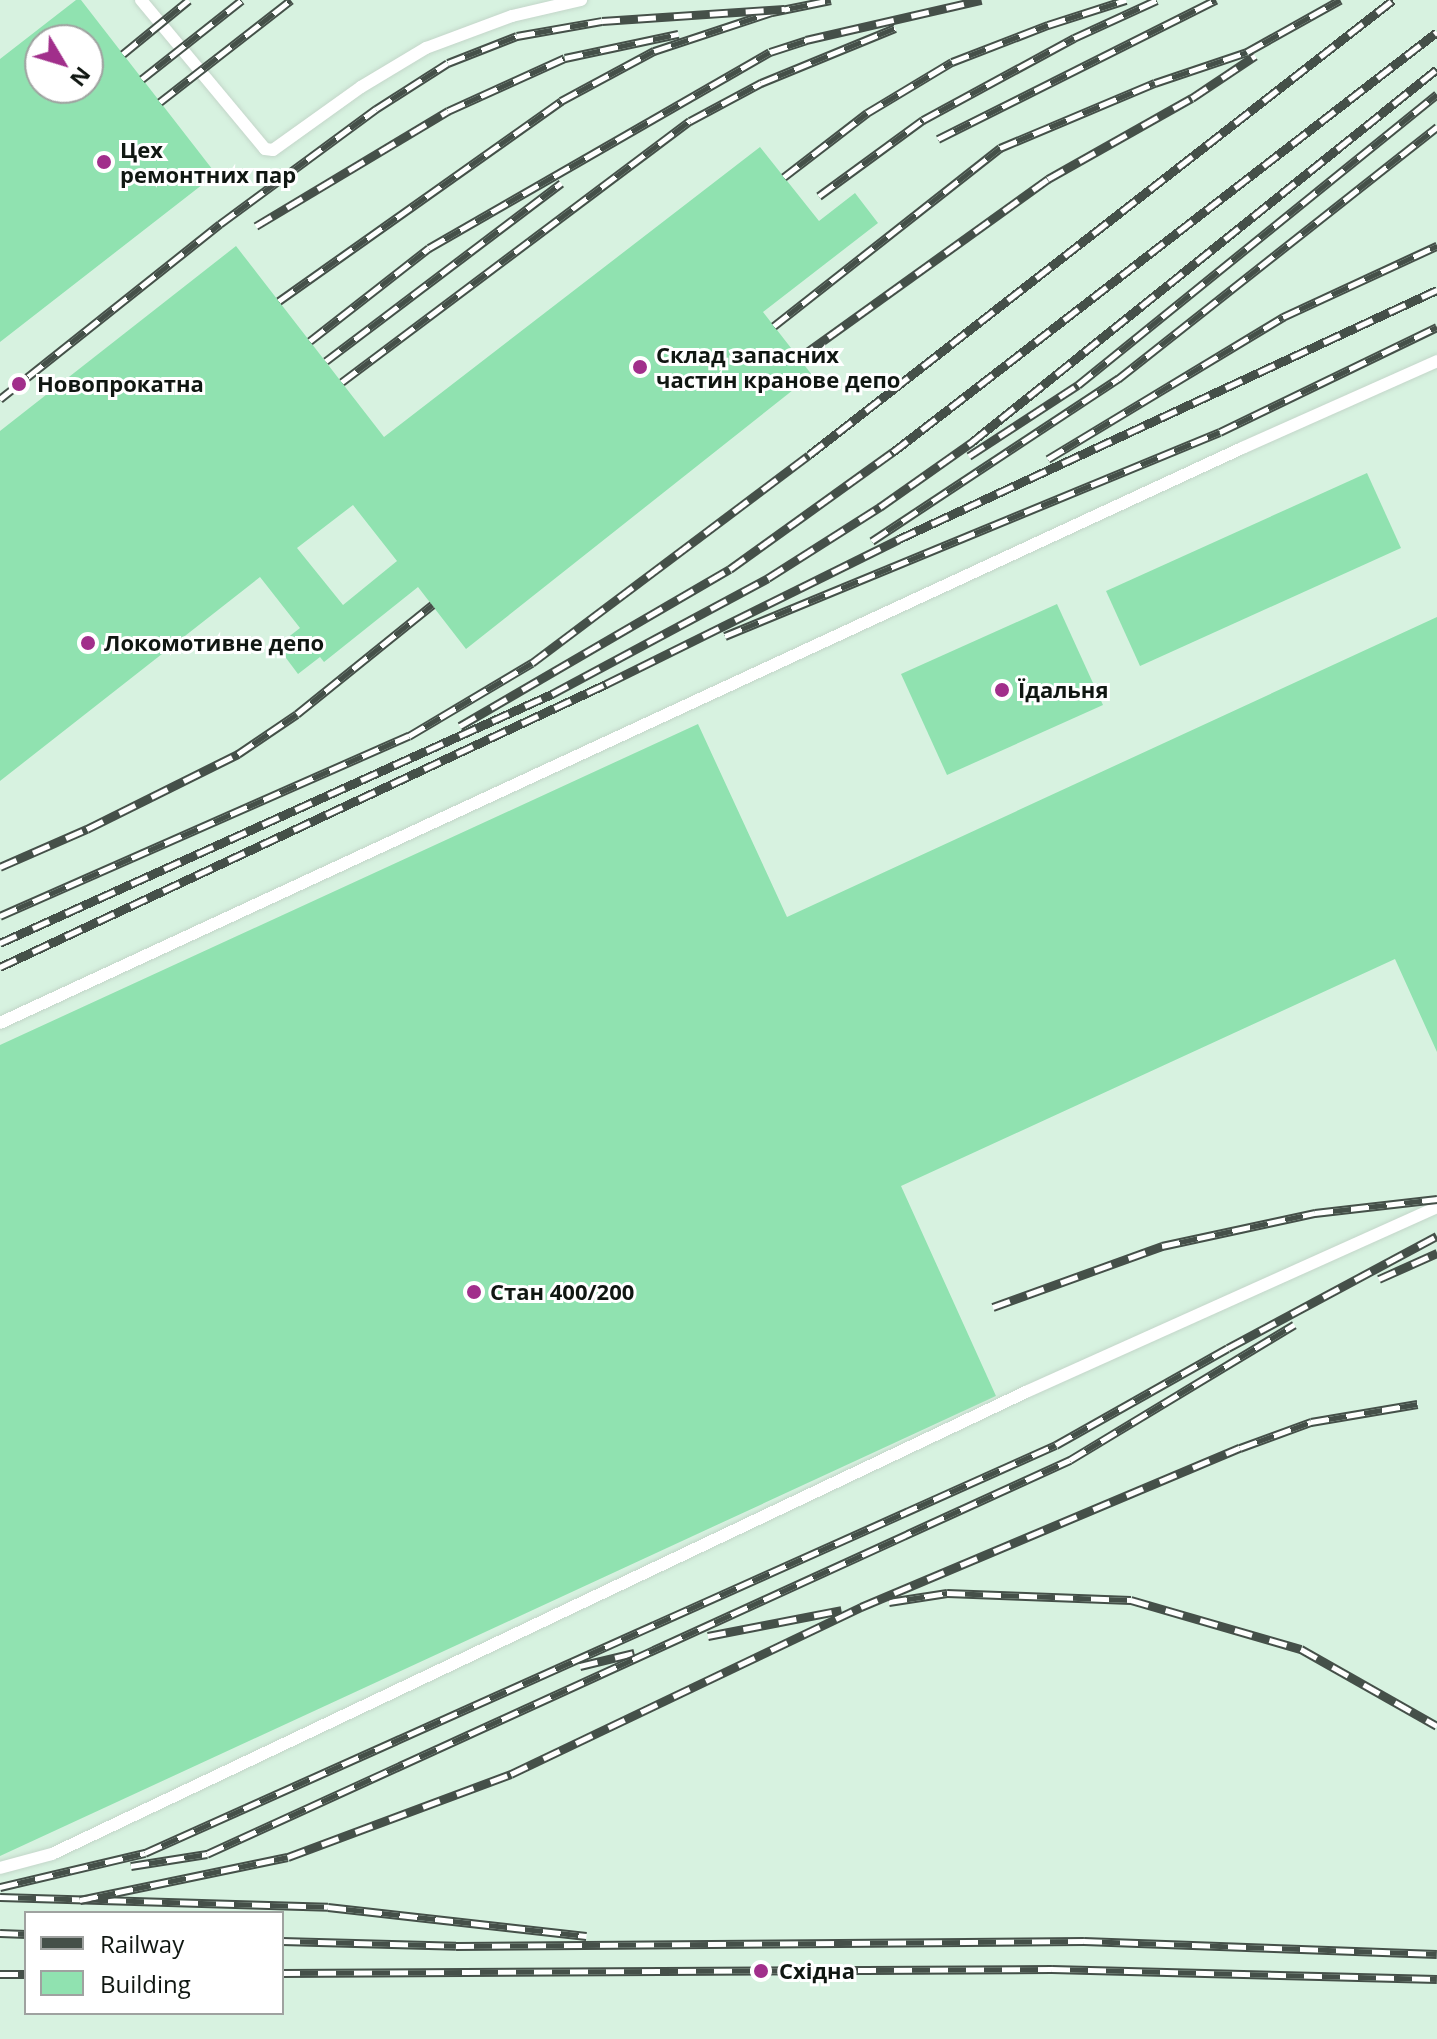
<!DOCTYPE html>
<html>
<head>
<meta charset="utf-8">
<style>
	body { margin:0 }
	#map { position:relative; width:1437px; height:2039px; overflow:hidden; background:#eafef1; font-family:"Open Sans",sans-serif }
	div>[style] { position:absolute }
	.built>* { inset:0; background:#d7f2e0 }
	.building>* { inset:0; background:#90e2b0 }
	.roads { filter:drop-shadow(0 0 2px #c3d6c9) drop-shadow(0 0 2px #c3d6c9) }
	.service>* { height:12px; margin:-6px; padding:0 6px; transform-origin:6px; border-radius:6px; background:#fff }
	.rail>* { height:9px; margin-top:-4.5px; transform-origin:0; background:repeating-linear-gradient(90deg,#fff 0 18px,#455049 0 36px); box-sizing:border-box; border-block:2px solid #455049 }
	.dots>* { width:22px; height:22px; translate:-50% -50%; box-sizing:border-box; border:4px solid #fff; border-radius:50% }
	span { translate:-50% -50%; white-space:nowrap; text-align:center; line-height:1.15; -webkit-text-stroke:6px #fff; paint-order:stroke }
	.poi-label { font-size:22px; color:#101712; font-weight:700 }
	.left { translate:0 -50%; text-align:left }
	.legend { position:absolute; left:24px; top:1911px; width:260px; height:104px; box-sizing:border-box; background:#fff; border:2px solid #9fa2a0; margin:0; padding:10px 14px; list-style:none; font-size:24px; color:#101712 }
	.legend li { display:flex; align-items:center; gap:16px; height:40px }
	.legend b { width:40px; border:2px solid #9fa2a0 }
	.north { position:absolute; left:24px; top:24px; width:80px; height:80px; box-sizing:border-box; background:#fff; border:2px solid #9fa2a0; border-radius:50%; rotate:128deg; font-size:22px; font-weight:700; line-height:32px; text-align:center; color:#101712 }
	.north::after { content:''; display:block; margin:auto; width:28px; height:36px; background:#a12f8b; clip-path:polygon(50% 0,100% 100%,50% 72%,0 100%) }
</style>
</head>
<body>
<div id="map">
	<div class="built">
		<div style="clip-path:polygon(evenodd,0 0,1437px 0,1437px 2039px,0 2039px,0 0,40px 40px,88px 40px,88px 88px,40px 88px,40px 40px,0 0,26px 1913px,282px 1913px,282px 2013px,26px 2013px,26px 1913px)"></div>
	</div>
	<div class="building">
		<div style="clip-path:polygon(evenodd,76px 0,81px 0,216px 174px,0 342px,0 59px,76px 0,40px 40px,88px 40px,88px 88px,40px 88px,40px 40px)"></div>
		<div style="clip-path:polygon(evenodd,760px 147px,819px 221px,855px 193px,878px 223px,763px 312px,812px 375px,466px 649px,418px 587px,324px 662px,320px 657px,298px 674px,277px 646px,300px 628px,260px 577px,0 781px,0 431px,236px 246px,384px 437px,760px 147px,353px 505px,397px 561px,343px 605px,297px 548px,353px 505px)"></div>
		<div style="clip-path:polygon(1367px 473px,1401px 548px,1140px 666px,1106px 591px)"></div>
		<div style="clip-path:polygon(1057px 604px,1103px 705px,947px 775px,901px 674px)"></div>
		<div style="clip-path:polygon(1437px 617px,1437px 1052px,1395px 959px,901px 1186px,996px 1396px,0 1856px,0 1045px,698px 724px,787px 917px)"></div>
	</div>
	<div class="roads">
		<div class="service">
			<div style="left:141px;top:0;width:194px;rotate:50.2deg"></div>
			<div style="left:265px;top:149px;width:8px;rotate:7deg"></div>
			<div style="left:273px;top:150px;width:108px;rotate:-35.6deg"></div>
			<div style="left:361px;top:87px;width:76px;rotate:-31deg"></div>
			<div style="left:426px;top:48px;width:92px;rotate:-20.4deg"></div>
			<div style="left:512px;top:16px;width:71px;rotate:-13.1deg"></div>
			<div style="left:0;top:1023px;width:1369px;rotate:-24.84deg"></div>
			<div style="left:1242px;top:448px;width:214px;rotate:-24deg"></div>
			<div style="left:0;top:1868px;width:54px;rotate:-15.1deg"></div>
			<div style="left:52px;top:1854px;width:1080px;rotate:-25.38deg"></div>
			<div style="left:1028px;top:1391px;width:448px;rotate:-24.2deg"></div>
		</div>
	</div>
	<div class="rail">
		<div style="left:123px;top:54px;width:85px;rotate:-39.3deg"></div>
		<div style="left:142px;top:79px;width:127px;rotate:-38.3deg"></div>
		<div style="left:160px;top:102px;width:166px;rotate:-37.9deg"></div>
		<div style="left:938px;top:139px;width:311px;rotate:-26.6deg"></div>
		<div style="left:784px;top:177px;width:105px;rotate:-37.6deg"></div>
		<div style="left:867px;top:113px;width:99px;rotate:-31deg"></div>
		<div style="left:952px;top:62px;width:103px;rotate:-21.1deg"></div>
		<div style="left:1048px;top:25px;width:82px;rotate:-17.8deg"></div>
		<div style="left:819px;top:196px;width:129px;rotate:-36.2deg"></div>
		<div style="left:923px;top:120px;width:172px;rotate:-28.5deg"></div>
		<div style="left:1074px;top:38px;width:91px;rotate:-24.6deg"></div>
		<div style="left:256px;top:226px;width:224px;rotate:-30.9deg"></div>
		<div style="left:448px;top:111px;width:128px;rotate:-24.4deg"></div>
		<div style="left:565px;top:58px;width:116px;rotate:-12deg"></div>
		<div style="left:279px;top:301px;width:346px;rotate:-35.3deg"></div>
		<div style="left:561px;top:101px;width:106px;rotate:-28.3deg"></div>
		<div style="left:654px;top:51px;width:124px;rotate:-18.3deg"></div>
		<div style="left:772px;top:12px;width:60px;rotate:-11.5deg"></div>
		<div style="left:774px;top:326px;width:288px;rotate:-38.2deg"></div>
		<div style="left:1000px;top:148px;width:168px;rotate:-22.8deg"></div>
		<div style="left:1155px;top:83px;width:97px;rotate:-18.6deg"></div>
		<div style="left:1247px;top:52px;width:107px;rotate:-29.2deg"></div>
		<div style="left:310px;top:341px;width:151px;rotate:-38deg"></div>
		<div style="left:429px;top:248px;width:393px;rotate:-29.9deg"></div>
		<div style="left:770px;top:52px;width:38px;rotate:-18deg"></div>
		<div style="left:806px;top:40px;width:180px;rotate:-12.9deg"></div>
		<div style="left:799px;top:358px;width:307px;rotate:-35.7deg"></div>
		<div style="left:1048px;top:179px;width:165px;rotate:-29.4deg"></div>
		<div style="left:1192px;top:98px;width:76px;rotate:-33.7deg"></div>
		<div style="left:326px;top:361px;width:295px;rotate:-37.1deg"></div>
		<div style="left:342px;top:382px;width:435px;rotate:-36.9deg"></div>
		<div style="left:690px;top:121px;width:81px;rotate:-28.2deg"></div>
		<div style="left:761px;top:83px;width:145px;rotate:-22.3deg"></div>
		<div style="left:0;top:399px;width:281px;rotate:-38.5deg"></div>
		<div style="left:220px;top:224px;width:194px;rotate:-36.4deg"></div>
		<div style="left:376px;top:109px;width:85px;rotate:-32.6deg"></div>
		<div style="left:448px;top:63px;width:74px;rotate:-21.4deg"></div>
		<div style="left:517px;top:36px;width:86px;rotate:-10deg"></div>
		<div style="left:602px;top:21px;width:183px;rotate:-3.8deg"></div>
		<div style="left:969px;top:456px;width:130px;rotate:-33.1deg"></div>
		<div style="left:1078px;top:385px;width:462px;rotate:-39deg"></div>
		<div style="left:1048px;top:459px;width:275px;rotate:-31.1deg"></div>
		<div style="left:1283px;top:317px;width:170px;rotate:-24.8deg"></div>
		<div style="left:872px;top:541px;width:295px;rotate:-33.4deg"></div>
		<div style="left:1118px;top:379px;width:407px;rotate:-38.3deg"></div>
		<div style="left:725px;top:636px;width:535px;rotate:-22.4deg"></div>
		<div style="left:1220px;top:432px;width:241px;rotate:-25.8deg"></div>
		<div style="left:460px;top:726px;width:312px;rotate:-30.2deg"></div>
		<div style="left:730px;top:569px;width:201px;rotate:-35.7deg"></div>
		<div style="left:893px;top:452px;width:687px;rotate:-37.67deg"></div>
		<div style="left:0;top:867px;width:95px;rotate:-23.6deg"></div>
		<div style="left:87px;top:829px;width:169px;rotate:-26.4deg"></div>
		<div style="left:238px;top:754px;width:71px;rotate:-34.1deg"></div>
		<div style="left:297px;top:714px;width:174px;rotate:-38.9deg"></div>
		<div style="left:0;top:916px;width:447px;rotate:-23.8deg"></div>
		<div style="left:409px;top:736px;width:143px;rotate:-30.7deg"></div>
		<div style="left:532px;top:663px;width:346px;rotate:-36.9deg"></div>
		<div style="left:809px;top:455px;width:740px;rotate:-37.92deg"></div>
		<div style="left:0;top:943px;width:606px;rotate:-24.28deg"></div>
		<div style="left:552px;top:694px;width:245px;rotate:-28.2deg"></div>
		<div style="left:768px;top:578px;width:133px;rotate:-32.4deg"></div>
		<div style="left:880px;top:507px;width:113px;rotate:-35.2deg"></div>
		<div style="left:972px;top:442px;width:596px;rotate:-38.73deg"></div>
		<div style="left:0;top:967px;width:669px;rotate:-25.03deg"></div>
		<div style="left:606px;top:684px;width:327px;rotate:-26.3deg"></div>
		<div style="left:899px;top:539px;width:593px;rotate:-24.84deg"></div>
		<div style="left:1379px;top:1279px;width:64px;rotate:-24.1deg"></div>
		<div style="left:993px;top:1307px;width:180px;rotate:-19.8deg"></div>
		<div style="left:1162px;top:1246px;width:157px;rotate:-12.2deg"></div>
		<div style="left:1315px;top:1213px;width:123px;rotate:-6.5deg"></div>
		<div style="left:889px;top:1602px;width:59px;rotate:-8.8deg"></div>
		<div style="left:947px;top:1593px;width:184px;rotate:2.2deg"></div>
		<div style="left:1131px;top:1600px;width:177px;rotate:16.1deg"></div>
		<div style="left:1301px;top:1649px;width:156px;rotate:29.5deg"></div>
		<div style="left:708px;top:1636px;width:136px;rotate:-11deg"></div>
		<div style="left:580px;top:1666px;width:56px;rotate:-13.5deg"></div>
		<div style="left:131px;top:1866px;width:77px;rotate:-9deg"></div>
		<div style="left:207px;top:1854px;width:949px;rotate:-24.54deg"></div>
		<div style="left:1070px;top:1460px;width:262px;rotate:-31.1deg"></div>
		<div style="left:0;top:1887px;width:149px;rotate:-13.2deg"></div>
		<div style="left:145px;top:1853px;width:998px;rotate:-24.13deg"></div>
		<div style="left:1056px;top:1445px;width:197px;rotate:-29.4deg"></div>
		<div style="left:1228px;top:1348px;width:237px;rotate:-28.2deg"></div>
		<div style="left:0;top:1897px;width:328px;rotate:1.7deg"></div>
		<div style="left:328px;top:1907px;width:260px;rotate:6.4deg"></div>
		<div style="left:80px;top:1900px;width:212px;rotate:-11.7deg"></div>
		<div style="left:288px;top:1857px;width:238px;rotate:-20.4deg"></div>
		<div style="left:511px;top:1774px;width:388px;rotate:-25.5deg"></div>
		<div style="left:861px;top:1607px;width:411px;rotate:-22.8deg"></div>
		<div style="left:1240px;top:1448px;width:76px;rotate:-20.1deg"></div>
		<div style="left:1311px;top:1422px;width:108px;rotate:-9.6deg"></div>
		<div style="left:0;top:1933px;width:26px;rotate:2deg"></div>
		<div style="left:282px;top:1941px;width:174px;rotate:1.6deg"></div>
		<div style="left:456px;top:1946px;width:628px;rotate:-0.46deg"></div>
		<div style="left:1084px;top:1941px;width:353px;rotate:2.1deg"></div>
		<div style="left:282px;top:1973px;width:770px;rotate:-0.3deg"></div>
		<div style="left:1052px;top:1969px;width:385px;rotate:1.5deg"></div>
		<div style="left:0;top:1974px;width:26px"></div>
	</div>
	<div class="dots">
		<div style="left:104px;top:162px;background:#a12f8b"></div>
		<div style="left:640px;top:367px;background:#a12f8b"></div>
		<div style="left:19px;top:384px;background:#a12f8b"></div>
		<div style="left:88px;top:643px;background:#a12f8b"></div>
		<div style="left:1002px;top:690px;background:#a12f8b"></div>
		<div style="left:474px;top:1292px;background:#a12f8b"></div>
		<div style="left:761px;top:1971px;background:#a12f8b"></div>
	</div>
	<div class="poi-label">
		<span class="left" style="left:120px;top:162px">Цех<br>ремонтних пар</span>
		<span class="left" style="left:656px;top:367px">Склад запасних<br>частин кранове депо</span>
		<span class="left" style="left:37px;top:384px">Новопрокатна</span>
		<span class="left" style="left:104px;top:643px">Локомотивне депо</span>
		<span class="left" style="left:1018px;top:690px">Їдальня</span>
		<span class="left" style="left:490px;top:1292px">Стан 400/200</span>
		<span class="left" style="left:779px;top:1971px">Східна</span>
	</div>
	<ul class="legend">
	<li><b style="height:10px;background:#455049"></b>Railway</li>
	<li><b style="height:22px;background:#90e2b0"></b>Building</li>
	</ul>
	<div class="north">N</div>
</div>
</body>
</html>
